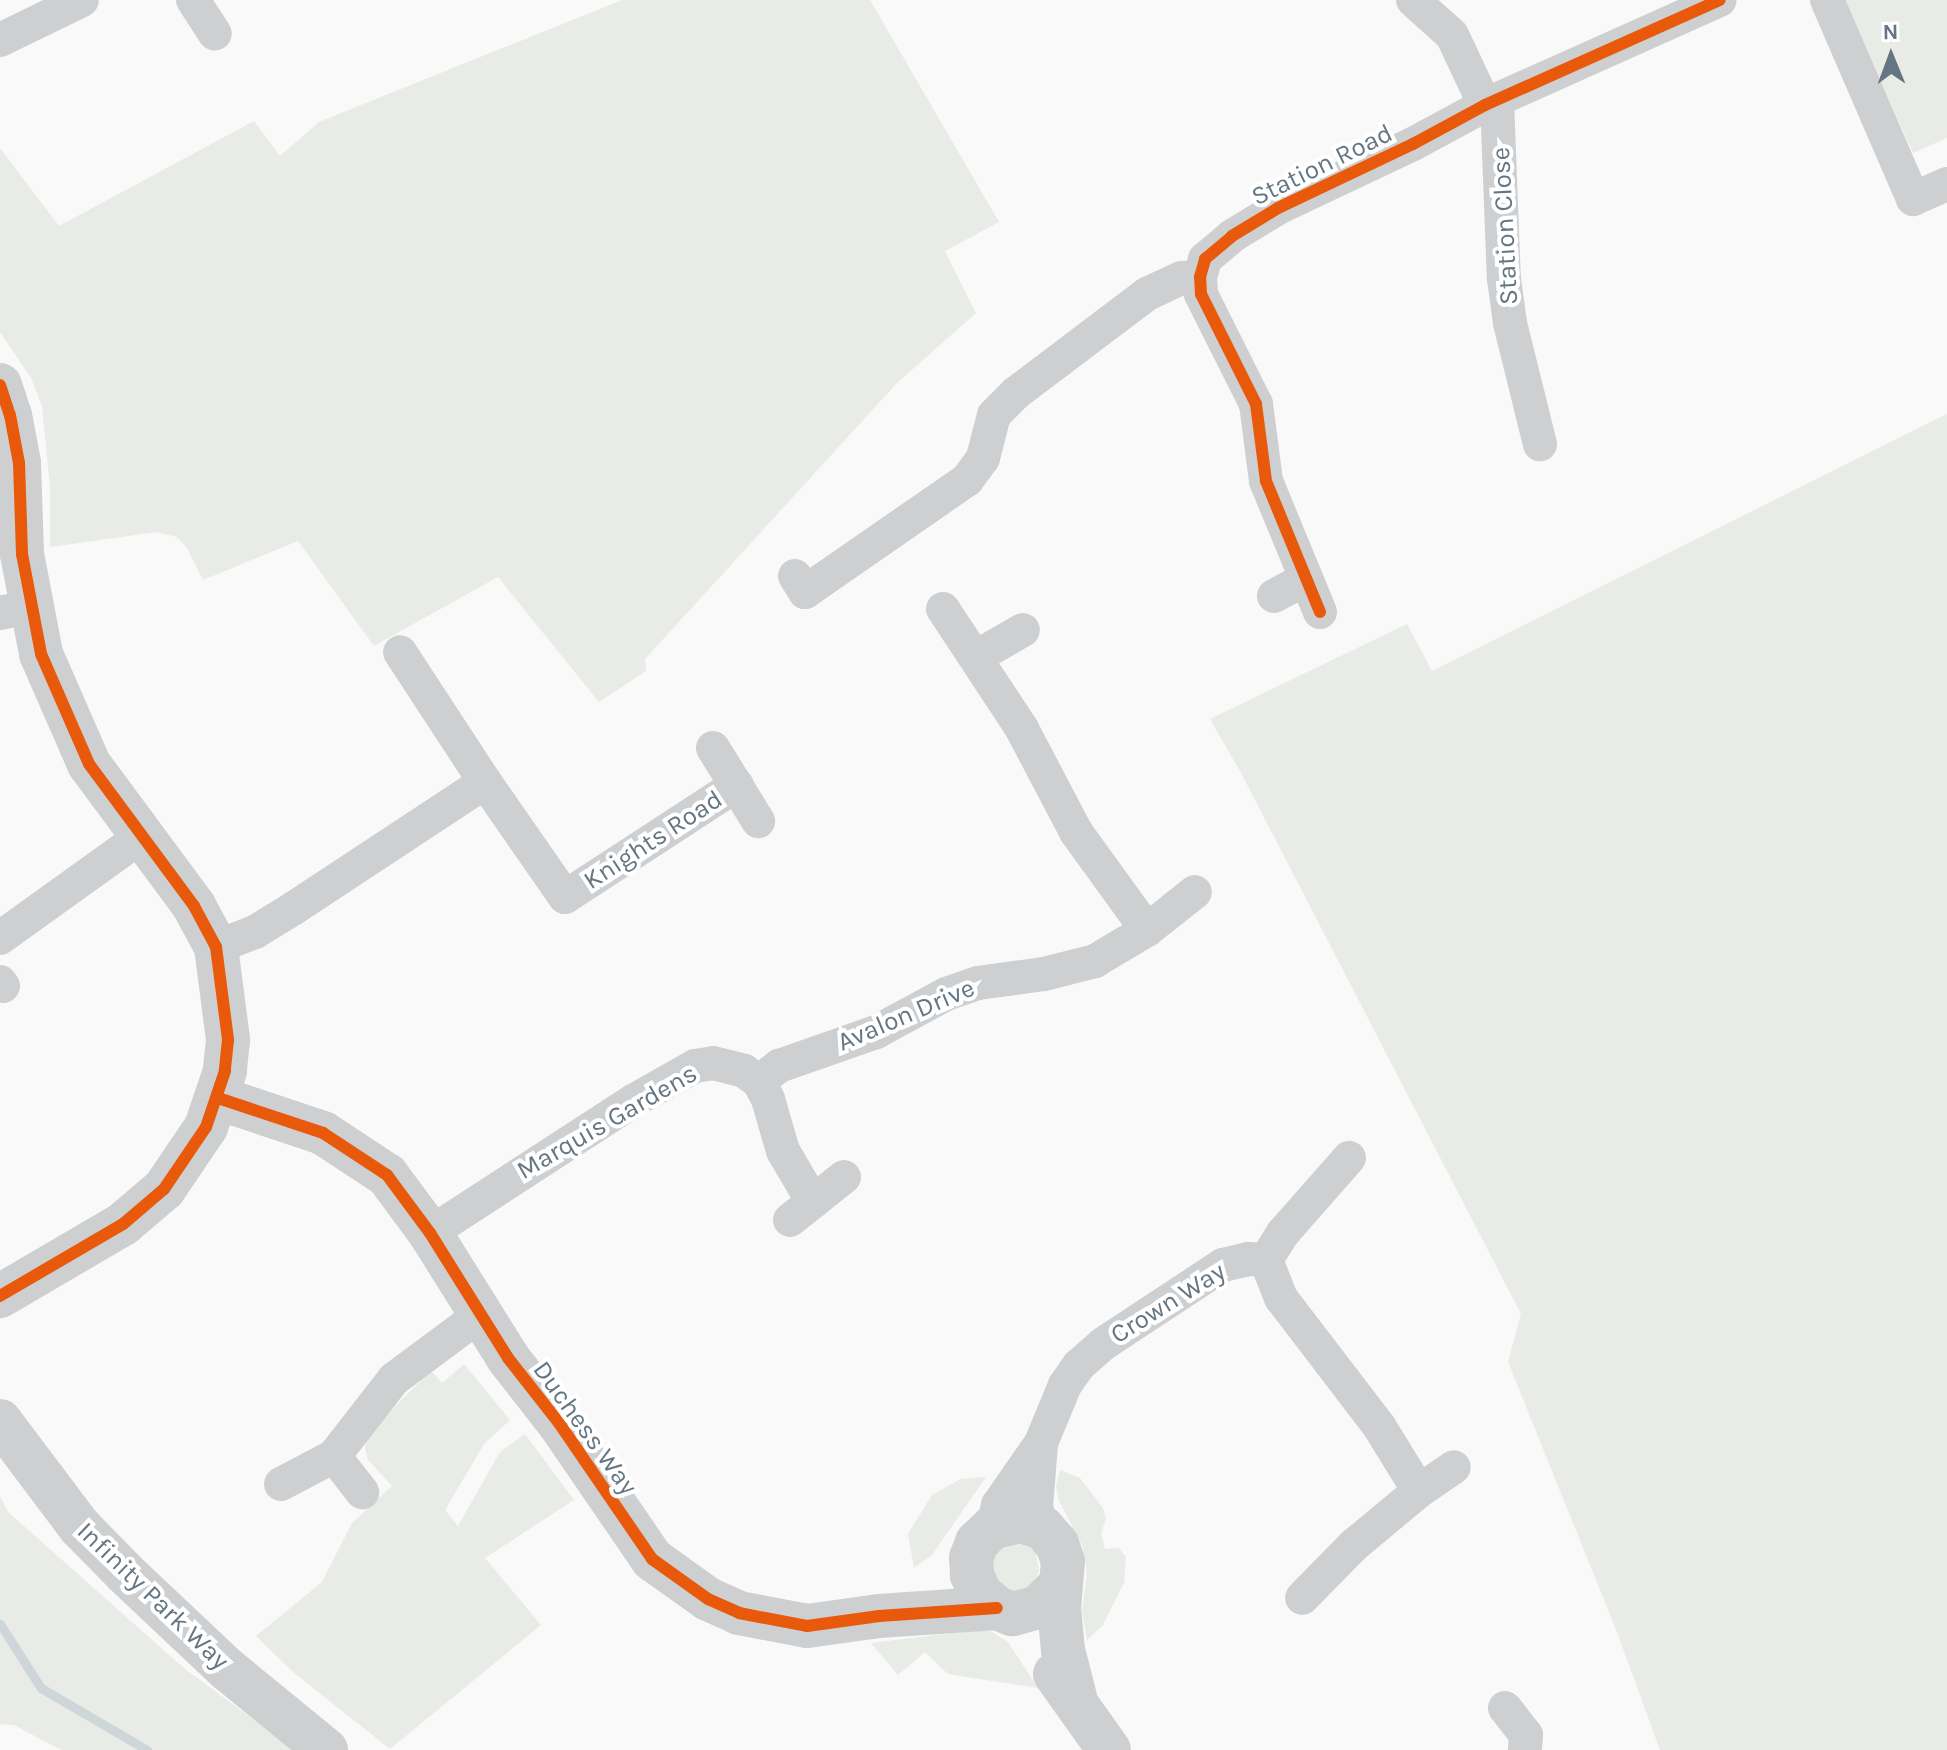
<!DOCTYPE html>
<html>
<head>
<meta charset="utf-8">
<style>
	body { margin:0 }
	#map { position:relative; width:1947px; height:1750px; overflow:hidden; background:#f9f9f9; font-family:Karla,sans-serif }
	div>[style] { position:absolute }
	.green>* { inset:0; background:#e8ebe6 }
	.stream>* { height:9px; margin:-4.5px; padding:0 4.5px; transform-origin:4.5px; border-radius:4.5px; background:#ced6d9 }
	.minor>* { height:34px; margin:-17px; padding:0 17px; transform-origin:17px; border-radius:17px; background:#cecfd0 }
	.tertiary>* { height:44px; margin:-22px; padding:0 22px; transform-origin:22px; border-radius:22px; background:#cecfd0 }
	.cycleway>* { height:12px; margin:-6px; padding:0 6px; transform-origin:6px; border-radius:6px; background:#e8590c }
	span { translate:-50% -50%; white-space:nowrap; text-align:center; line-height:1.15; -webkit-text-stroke:8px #fff; paint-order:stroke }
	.street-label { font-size:26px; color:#657683 }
	.north { position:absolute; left:1851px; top:16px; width:80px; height:80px; -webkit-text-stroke:6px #fff; paint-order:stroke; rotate:359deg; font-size:22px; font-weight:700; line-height:32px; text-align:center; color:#657683 }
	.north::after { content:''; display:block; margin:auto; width:28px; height:36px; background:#657683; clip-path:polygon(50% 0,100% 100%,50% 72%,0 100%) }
</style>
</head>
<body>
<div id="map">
	<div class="green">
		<div style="clip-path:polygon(622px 0,870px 0,999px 222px,945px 251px,976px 313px,897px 383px,645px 659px,646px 671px,599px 702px,498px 577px,374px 646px,298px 541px,203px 580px,187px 548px,177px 537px,157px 532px,50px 547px,50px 487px,42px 406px,31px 378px,0 332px,0 148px,59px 226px,254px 121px,280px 156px,319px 122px)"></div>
		<div style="clip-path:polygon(1844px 0,1947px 0,1947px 138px,1913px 153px)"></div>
		<div style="clip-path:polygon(1947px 414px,1947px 1750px,1660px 1750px,1617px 1632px,1508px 1362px,1521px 1314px,1241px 773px,1210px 719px,1407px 624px,1432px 671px)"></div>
		<div style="clip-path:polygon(464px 1364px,510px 1420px,484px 1444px,445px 1510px,458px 1526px,500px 1452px,525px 1434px,574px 1500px,485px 1558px,541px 1625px,390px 1749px,293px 1672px,256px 1636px,322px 1582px,352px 1523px,392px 1486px,368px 1460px,365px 1447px,369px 1432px,431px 1371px,442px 1383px)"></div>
		<div style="clip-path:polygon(1060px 1470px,1080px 1478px,1103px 1508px,1106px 1519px,1101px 1533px,1105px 1549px,1119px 1548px,1126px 1557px,1124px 1583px,1103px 1625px,1087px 1640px,1082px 1612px,1087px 1573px,1083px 1547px,1059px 1501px,1056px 1486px)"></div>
		<div style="clip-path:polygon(986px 1477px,932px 1555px,914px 1568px,908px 1534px,932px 1495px,961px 1479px)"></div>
		<div style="clip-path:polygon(0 1496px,8px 1512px,185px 1669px,295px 1750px,61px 1750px,14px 1725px,0 1724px)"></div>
		<div style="clip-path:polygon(999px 1544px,1026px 1544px,1036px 1552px,1039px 1572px,1033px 1583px,1023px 1591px,1005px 1592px,988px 1574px)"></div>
		<div style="clip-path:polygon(987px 1629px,1008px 1642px,1038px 1688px,948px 1674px,925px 1652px,898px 1675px,871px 1643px)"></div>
	</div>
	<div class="stream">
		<div style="left:0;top:1624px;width:76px;rotate:57.4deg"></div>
		<div style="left:41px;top:1688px;width:123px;rotate:30.3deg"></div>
	</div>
	<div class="minor">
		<div style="left:193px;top:0;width:40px;rotate:57.1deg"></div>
		<div style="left:1413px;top:0;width:52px;rotate:41.9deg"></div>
		<div style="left:1452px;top:35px;width:77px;rotate:64.8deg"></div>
		<div style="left:1827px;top:0;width:217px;rotate:66.6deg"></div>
		<div style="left:1913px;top:199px;width:37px;rotate:-24deg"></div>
		<div style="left:0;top:40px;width:91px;rotate:-26deg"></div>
		<div style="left:1497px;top:100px;width:179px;rotate:87.8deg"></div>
		<div style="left:1504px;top:279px;width:44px;rotate:82.2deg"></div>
		<div style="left:1510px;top:323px;width:125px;rotate:76.1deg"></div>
		<div style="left:795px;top:576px;width:19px;rotate:58deg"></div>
		<div style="left:805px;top:592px;width:197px;rotate:-34.7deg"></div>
		<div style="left:967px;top:480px;width:27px;rotate:-54deg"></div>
		<div style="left:983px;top:458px;width:44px;rotate:-75.7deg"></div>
		<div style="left:994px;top:415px;width:31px;rotate:-45deg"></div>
		<div style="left:1016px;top:393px;width:164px;rotate:-37.1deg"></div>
		<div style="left:1147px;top:294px;width:38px;rotate:-25deg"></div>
		<div style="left:1182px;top:278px;width:18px;rotate:-3deg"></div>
		<div style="left:1274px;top:596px;width:36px;rotate:-28deg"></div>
		<div style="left:943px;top:609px;width:144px;rotate:56.6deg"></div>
		<div style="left:1022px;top:729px;width:116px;rotate:62.3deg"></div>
		<div style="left:1076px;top:832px;width:121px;rotate:54.1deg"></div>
		<div style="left:1320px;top:612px;width:142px;rotate:-112.4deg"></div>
		<div style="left:1266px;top:481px;width:78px;rotate:-97.4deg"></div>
		<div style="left:1256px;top:404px;width:123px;rotate:-116.6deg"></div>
		<div style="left:1201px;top:294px;width:17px;rotate:-93deg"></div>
		<div style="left:1200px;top:277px;width:19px;rotate:-74deg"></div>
		<div style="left:1205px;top:259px;width:35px;rotate:-40deg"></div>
		<div style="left:1232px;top:236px;width:54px;rotate:-31.3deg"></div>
		<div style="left:1278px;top:208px;width:149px;rotate:-25.4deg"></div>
		<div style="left:1413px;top:144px;width:82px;rotate:-28.4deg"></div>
		<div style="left:1485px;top:105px;width:257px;rotate:-24.1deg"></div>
		<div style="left:0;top:613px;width:30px;rotate:-12deg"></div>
		<div style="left:976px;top:657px;width:54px;rotate:-29.9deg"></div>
		<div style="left:713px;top:748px;width:86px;rotate:58.3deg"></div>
		<div style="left:485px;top:782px;width:140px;rotate:55.2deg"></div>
		<div style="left:565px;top:897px;width:205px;rotate:-33.1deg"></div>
		<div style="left:0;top:938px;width:175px;rotate:-35.7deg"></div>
		<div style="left:216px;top:947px;width:42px;rotate:-21deg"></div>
		<div style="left:255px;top:932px;width:46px;rotate:-31.6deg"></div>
		<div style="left:294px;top:908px;width:229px;rotate:-33.4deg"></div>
		<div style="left:485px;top:782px;width:155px;rotate:-123.2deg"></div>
		<div style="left:0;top:982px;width:5px;rotate:53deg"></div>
		<div style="left:759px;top:1082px;width:26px;rotate:-39deg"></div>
		<div style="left:779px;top:1066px;width:103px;rotate:-19.3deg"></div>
		<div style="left:876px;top:1032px;width:80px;rotate:-28.5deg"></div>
		<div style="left:946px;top:994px;width:34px;rotate:-19deg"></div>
		<div style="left:978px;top:983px;width:67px;rotate:-7.8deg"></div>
		<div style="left:1044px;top:974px;width:53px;rotate:-14.3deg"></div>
		<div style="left:1095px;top:961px;width:61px;rotate:-30.8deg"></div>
		<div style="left:1147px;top:930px;width:61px;rotate:-38.4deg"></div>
		<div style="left:790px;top:1220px;width:69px;rotate:-38.5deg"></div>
		<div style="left:430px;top:1233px;width:244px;rotate:-33deg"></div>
		<div style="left:635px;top:1100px;width:69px;rotate:-29.5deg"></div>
		<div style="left:695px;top:1066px;width:18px;rotate:-9deg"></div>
		<div style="left:713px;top:1063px;width:32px;rotate:14deg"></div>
		<div style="left:744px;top:1071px;width:19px;rotate:36deg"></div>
		<div style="left:759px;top:1082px;width:19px;rotate:62deg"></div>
		<div style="left:768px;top:1099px;width:54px;rotate:73.9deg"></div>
		<div style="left:783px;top:1151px;width:59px;rotate:59.5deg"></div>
		<div style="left:1266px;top:1260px;width:32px;rotate:-58deg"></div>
		<div style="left:1283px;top:1233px;width:100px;rotate:-48.7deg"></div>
		<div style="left:1041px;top:1444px;width:64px;rotate:94.5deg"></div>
		<div style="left:1036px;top:1508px;width:21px;rotate:71deg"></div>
		<div style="left:334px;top:1456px;width:46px;rotate:52.1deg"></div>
		<div style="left:281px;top:1484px;width:60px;rotate:-27.8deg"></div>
		<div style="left:334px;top:1456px;width:98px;rotate:-52.1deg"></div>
		<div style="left:394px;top:1379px;width:107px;rotate:-36.7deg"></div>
		<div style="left:1419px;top:1491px;width:42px;rotate:-34.4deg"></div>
		<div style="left:993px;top:1527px;width:23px;rotate:-77deg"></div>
		<div style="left:998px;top:1505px;width:75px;rotate:-55.3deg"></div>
		<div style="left:1041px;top:1443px;width:63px;rotate:-67.5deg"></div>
		<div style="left:1065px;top:1385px;width:24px;rotate:-55deg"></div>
		<div style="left:1079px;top:1365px;width:32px;rotate:-41deg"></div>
		<div style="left:1103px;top:1344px;width:144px;rotate:-33.4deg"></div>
		<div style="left:1223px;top:1265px;width:26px;rotate:-13deg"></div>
		<div style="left:1248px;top:1259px;width:18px;rotate:3deg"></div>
		<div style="left:1266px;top:1260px;width:41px;rotate:68.5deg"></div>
		<div style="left:1281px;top:1298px;width:161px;rotate:52.6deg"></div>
		<div style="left:1379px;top:1426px;width:76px;rotate:58.4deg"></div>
		<div style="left:1419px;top:1491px;width:85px;rotate:140.3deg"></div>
		<div style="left:1354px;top:1545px;width:74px;rotate:134.5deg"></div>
		<div style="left:1505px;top:1708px;width:34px;rotate:52deg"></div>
		<div style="left:1526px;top:1735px;width:15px;rotate:94deg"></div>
	</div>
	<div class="tertiary">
		<div style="left:0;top:385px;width:32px;rotate:72deg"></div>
		<div style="left:10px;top:415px;width:49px;rotate:79.4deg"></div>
		<div style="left:19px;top:463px;width:91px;rotate:88.1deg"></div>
		<div style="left:22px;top:554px;width:102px;rotate:79.2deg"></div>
		<div style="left:41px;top:654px;width:120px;rotate:66.4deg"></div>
		<div style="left:89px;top:764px;width:177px;rotate:53.5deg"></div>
		<div style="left:194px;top:906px;width:47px;rotate:61.8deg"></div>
		<div style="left:216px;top:947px;width:94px;rotate:82.6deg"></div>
		<div style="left:228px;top:1040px;width:31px;rotate:96deg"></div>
		<div style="left:225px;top:1071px;width:59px;rotate:108.7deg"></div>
		<div style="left:206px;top:1127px;width:75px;rotate:124.1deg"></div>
		<div style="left:164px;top:1189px;width:54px;rotate:139.5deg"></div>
		<div style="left:123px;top:1224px;width:143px;rotate:149.7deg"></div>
		<div style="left:218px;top:1098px;width:111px;rotate:18.4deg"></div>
		<div style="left:323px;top:1133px;width:77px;rotate:33.3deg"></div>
		<div style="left:387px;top:1175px;width:72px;rotate:53.4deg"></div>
		<div style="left:430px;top:1233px;width:147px;rotate:58deg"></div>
		<div style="left:508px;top:1358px;width:83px;rotate:51.9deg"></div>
		<div style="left:559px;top:1423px;width:165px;rotate:55.6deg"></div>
		<div style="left:652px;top:1559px;width:69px;rotate:35.5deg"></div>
		<div style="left:708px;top:1599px;width:34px;rotate:24deg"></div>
		<div style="left:739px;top:1613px;width:69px;rotate:10.8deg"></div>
		<div style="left:807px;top:1626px;width:73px;rotate:-7.9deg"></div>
		<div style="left:879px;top:1616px;width:118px;rotate:-3.9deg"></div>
		<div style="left:0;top:1421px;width:133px;rotate:53deg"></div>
		<div style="left:80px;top:1527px;width:64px;rotate:45.6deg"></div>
		<div style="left:125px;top:1573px;width:140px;rotate:43.3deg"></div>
		<div style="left:227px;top:1669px;width:128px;rotate:39.3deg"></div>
		<div style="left:1060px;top:1585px;width:30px;rotate:134deg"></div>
		<div style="left:1039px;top:1607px;width:28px;rotate:165deg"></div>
		<div style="left:1012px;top:1614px;width:16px;rotate:-158deg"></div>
		<div style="left:997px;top:1608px;width:23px;rotate:-139deg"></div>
		<div style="left:980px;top:1593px;width:20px;rotate:-114deg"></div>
		<div style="left:972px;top:1575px;width:17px;rotate:-93deg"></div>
		<div style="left:971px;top:1558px;width:17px;rotate:-69deg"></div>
		<div style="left:977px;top:1542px;width:22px;rotate:-43deg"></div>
		<div style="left:993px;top:1527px;width:29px;rotate:-12deg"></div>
		<div style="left:1021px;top:1521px;width:23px;rotate:18deg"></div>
		<div style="left:1043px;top:1528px;width:21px;rotate:49deg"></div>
		<div style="left:1057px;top:1544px;width:18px;rotate:71deg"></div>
		<div style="left:1063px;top:1561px;width:47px;rotate:94.9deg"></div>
		<div style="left:1059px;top:1608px;width:42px;rotate:84.6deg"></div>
		<div style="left:1063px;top:1650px;width:49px;rotate:75.7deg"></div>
		<div style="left:1055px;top:1674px;width:93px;rotate:54.6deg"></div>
	</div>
	<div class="cycleway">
		<div style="left:0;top:385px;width:32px;rotate:72deg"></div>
		<div style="left:10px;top:415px;width:49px;rotate:79.4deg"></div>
		<div style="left:19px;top:463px;width:91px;rotate:88.1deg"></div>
		<div style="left:22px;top:554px;width:102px;rotate:79.2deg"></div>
		<div style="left:41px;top:654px;width:120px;rotate:66.4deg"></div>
		<div style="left:89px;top:764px;width:177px;rotate:53.5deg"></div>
		<div style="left:194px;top:906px;width:47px;rotate:61.8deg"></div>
		<div style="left:216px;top:947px;width:94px;rotate:82.6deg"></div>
		<div style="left:228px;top:1040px;width:31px;rotate:96deg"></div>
		<div style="left:225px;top:1071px;width:59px;rotate:108.7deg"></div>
		<div style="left:206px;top:1127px;width:75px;rotate:124.1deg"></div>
		<div style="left:164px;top:1189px;width:54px;rotate:139.5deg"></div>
		<div style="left:123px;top:1224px;width:143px;rotate:149.7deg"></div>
		<div style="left:1320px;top:612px;width:142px;rotate:-112.4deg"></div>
		<div style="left:1266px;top:481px;width:78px;rotate:-97.4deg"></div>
		<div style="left:1256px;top:404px;width:123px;rotate:-116.6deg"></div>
		<div style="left:1201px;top:294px;width:17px;rotate:-93deg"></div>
		<div style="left:1200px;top:277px;width:19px;rotate:-74deg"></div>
		<div style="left:1205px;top:259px;width:35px;rotate:-40deg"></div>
		<div style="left:1232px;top:236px;width:54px;rotate:-31.3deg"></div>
		<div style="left:1278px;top:208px;width:149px;rotate:-25.4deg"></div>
		<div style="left:1413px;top:144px;width:82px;rotate:-28.4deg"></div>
		<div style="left:1485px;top:105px;width:257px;rotate:-24.1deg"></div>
		<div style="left:218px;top:1098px;width:111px;rotate:18.4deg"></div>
		<div style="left:323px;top:1133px;width:77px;rotate:33.3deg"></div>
		<div style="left:387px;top:1175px;width:72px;rotate:53.4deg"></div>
		<div style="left:430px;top:1233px;width:147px;rotate:58deg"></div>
		<div style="left:508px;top:1358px;width:83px;rotate:51.9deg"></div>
		<div style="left:559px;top:1423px;width:165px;rotate:55.6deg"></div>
		<div style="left:652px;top:1559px;width:69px;rotate:35.5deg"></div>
		<div style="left:708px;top:1599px;width:34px;rotate:24deg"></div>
		<div style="left:739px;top:1613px;width:69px;rotate:10.8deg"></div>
		<div style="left:807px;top:1626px;width:73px;rotate:-7.9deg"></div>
		<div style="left:879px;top:1616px;width:118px;rotate:-3.9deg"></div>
	</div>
	<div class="street-label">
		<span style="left:1322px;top:165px;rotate:-26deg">Station Road</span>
		<span style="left:1505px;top:226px;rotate:-93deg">Station Close</span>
		<span style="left:653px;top:840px;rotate:-33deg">Knights Road</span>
		<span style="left:906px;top:1015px;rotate:-23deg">Avalon Drive</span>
		<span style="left:607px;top:1122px;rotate:-30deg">Marquis Gardens</span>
		<span style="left:1168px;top:1303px;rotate:-32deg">Crown Way</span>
		<span style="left:585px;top:1428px;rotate:54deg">Duchess Way</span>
		<span style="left:153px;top:1596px;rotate:44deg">Infinity Park Way</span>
	</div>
	<div class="north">N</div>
</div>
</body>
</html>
